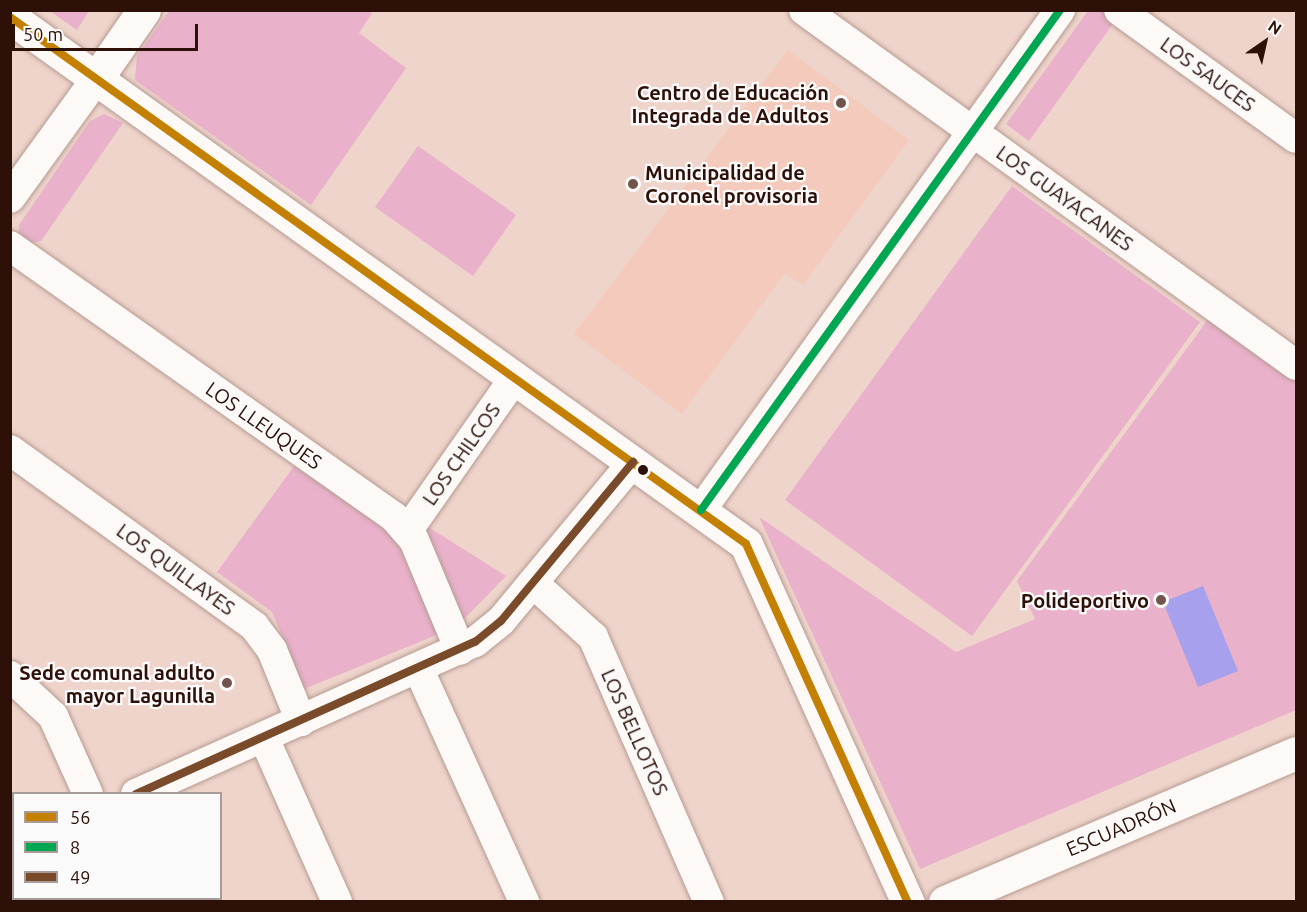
<!DOCTYPE html>
<html>
<head>
<meta charset="utf-8">
<style>
	body { margin:0 }
	#map { position:relative; width:1307px; height:912px; overflow:hidden; background:#efd4cb; font-family:Ubuntu,sans-serif }
	div>[style] { position:absolute }
	.built>* { inset:0; background:#f3cabb }
	.green>* { inset:0; background:#e9b1ca }
	.water>* { inset:0; background:#a6a0ed }
	.roads { filter:drop-shadow(0 0 2px #b59b92) drop-shadow(0 0 2px #b59b92) }
	.minor>* { height:30px; margin:-15px; padding:0 15px; transform-origin:15px; border-radius:15px; background:#fdf9f7 }
	.tertiary>* { height:33px; margin:-16.5px; padding:0 16.5px; transform-origin:16.5px; border-radius:16.5px; background:#fdf9f7 }
	.bus-1>* { height:8px; margin:-4px; padding:0 4px; transform-origin:4px; border-radius:4px; background:#c48002 }
	.bus-2>* { height:8px; margin:-4px; padding:0 4px; transform-origin:4px; border-radius:4px; background:#00a651 }
	.bus-3>* { height:8px; margin:-4px; padding:0 4px; transform-origin:4px; border-radius:4px; background:#7a4b2a }
	.dots>* { width:16px; height:16px; translate:-50% -50%; box-sizing:border-box; border:3px solid #fafafa; border-radius:50% }
	span { translate:-50% -50%; white-space:nowrap; text-align:center; line-height:1.15; -webkit-text-stroke:4.5px #fafafa; paint-order:stroke }
	.street-label { font-size:20px; color:#2d1007 }
	.poi-label { font-size:20px; color:#2d1007; font-weight:700 }
	.right { translate:-100% -50%; text-align:right }
	.left { translate:0 -50%; text-align:left }
	.frame { position:absolute; inset:0; border:12px solid #2d1007; pointer-events:none }
	.legend { position:absolute; left:12px; top:792px; width:210px; height:108px; box-sizing:border-box; background:#fafafa; border:2px solid #a89c99; margin:0; padding:8px 10px; list-style:none; font-size:18px; color:#2d1007 }
	.legend li { display:flex; align-items:center; gap:12px; height:30px }
	.legend b { width:30px; border:2px solid #a89c99 }
	.north { position:absolute; left:1235px; top:12px; width:60px; height:60px; -webkit-text-stroke:4px #fafafa; paint-order:stroke; rotate:34deg; font-size:16px; font-weight:700; line-height:24px; text-align:center; color:#2d1007 }
	.north::after { content:''; display:block; margin:auto; width:21px; height:27px; background:#2d1007; clip-path:polygon(50% 0,100% 100%,50% 72%,0 100%) }
	.scale { position:absolute; left:12px; top:24px; width:186px; height:27px; box-sizing:border-box; border:3px solid #2d1007; border-top:0; padding-left:8px; font-size:18px; line-height:21px; white-space:nowrap; color:#2d1007; -webkit-text-stroke:4px #fafafa; paint-order:stroke }
</style>
</head>
<body>
<div id="map">
	<div class="built">
		<div style="clip-path:polygon(788px 50px,909px 140px,803px 285px,785px 273px,682px 414px,574px 334px)"></div>
	</div>
	<div class="green">
		<div style="clip-path:polygon(50px 11px,89px 11px,77px 30px)"></div>
		<div style="clip-path:polygon(169px 11px,369px 11px,372px 13px,359px 33px,406px 68px,311px 205px,135px 80px,137px 56px)"></div>
		<div style="clip-path:polygon(1088px 11px,1122px 11px,1029px 141px,1006px 124px)"></div>
		<div style="clip-path:polygon(104px 114px,123px 123px,41px 241px,31px 243px,19px 234px,19px 225px,90px 121px)"></div>
		<div style="clip-path:polygon(418px 146px,516px 215px,473px 276px,375px 207px)"></div>
		<div style="clip-path:polygon(1012px 186px,1200px 322px,972px 636px,785px 500px)"></div>
		<div style="clip-path:polygon(1209px 318px,1296px 379px,1296px 710px,920px 869px,759px 517px,956px 652px,1035px 619px,1017px 581px)"></div>
		<div style="clip-path:polygon(302px 455px,422px 523px,506px 576px,467px 616px,444px 632px,304px 689px,272px 612px,217px 572px)"></div>
	</div>
	<div class="water">
		<div style="clip-path:polygon(1203px 586px,1238px 671px,1198px 687px,1163px 602px)"></div>
	</div>
	<div class="roads">
		<div class="minor">
			<div style="left:804px;top:10px;width:607px;rotate:35.81deg"></div>
			<div style="left:1119px;top:10px;width:218px;rotate:35.9deg"></div>
			<div style="left:10px;top:198px;width:147px;rotate:-54.1deg"></div>
			<div style="left:10px;top:246px;width:470px;rotate:35.2deg"></div>
			<div style="left:394px;top:517px;width:30px;rotate:49deg"></div>
			<div style="left:414px;top:540px;width:119px;rotate:67.3deg"></div>
			<div style="left:10px;top:450px;width:301px;rotate:35.8deg"></div>
			<div style="left:254px;top:626px;width:30px;rotate:53deg"></div>
			<div style="left:272px;top:650px;width:77px;rotate:67.8deg"></div>
			<div style="left:701px;top:510px;width:616px;rotate:-54.32deg"></div>
			<div style="left:408px;top:530px;width:187px;rotate:-55deg"></div>
			<div style="left:533px;top:583px;width:81px;rotate:42deg"></div>
			<div style="left:593px;top:637px;width:289px;rotate:66.4deg"></div>
			<div style="left:419px;top:670px;width:255px;rotate:65.6deg"></div>
			<div style="left:10px;top:676px;width:59px;rotate:42.9deg"></div>
			<div style="left:53px;top:716px;width:85px;rotate:65.8deg"></div>
			<div style="left:264px;top:738px;width:180px;rotate:66deg"></div>
			<div style="left:136px;top:794px;width:372px;rotate:-24.2deg"></div>
			<div style="left:475px;top:642px;width:33px;rotate:-39deg"></div>
			<div style="left:501px;top:621px;width:207px;rotate:-50.3deg"></div>
			<div style="left:10px;top:848px;width:4px;rotate:-14deg"></div>
			<div style="left:135px;top:898px;width:4px;rotate:76deg"></div>
		</div>
		<div class="tertiary">
			<div style="left:10px;top:17px;width:905px;rotate:35.6deg"></div>
			<div style="left:746px;top:544px;width:393px;rotate:65.7deg"></div>
			<div style="left:96px;top:79px;width:84px;rotate:-55.2deg"></div>
			<div style="left:945px;top:902px;width:381px;rotate:-23deg"></div>
		</div>
	</div>
	<div class="bus-1">
		<div style="left:10px;top:17px;width:905px;rotate:35.6deg"></div>
		<div style="left:746px;top:544px;width:393px;rotate:65.7deg"></div>
	</div>
	<div class="bus-2">
		<div style="left:701px;top:510px;width:616px;rotate:-54.32deg"></div>
	</div>
	<div class="bus-3">
		<div style="left:136px;top:794px;width:372px;rotate:-24.2deg"></div>
		<div style="left:475px;top:642px;width:33px;rotate:-39deg"></div>
		<div style="left:501px;top:621px;width:207px;rotate:-50.3deg"></div>
	</div>
	<div class="dots">
		<div style="left:841px;top:103px;background:#71554c"></div>
		<div style="left:633px;top:184px;background:#71554c"></div>
		<div style="left:643px;top:470px;background:#2d1007"></div>
		<div style="left:1161px;top:600px;background:#71554c"></div>
		<div style="left:227px;top:683px;background:#71554c"></div>
	</div>
	<div class="street-label">
		<span style="left:1208px;top:74px;rotate:36deg">LOS SAUCES</span>
		<span style="left:1065px;top:198px;rotate:36deg">LOS GUAYACANES</span>
		<span style="left:264px;top:425px;rotate:35deg">LOS LLEUQUES</span>
		<span style="left:461px;top:454px;rotate:-55deg">LOS CHILCOS</span>
		<span style="left:176px;top:569px;rotate:36deg">LOS QUILLAYES</span>
		<span style="left:635px;top:732px;rotate:66deg">LOS BELLOTOS</span>
		<span style="left:1121px;top:827px;rotate:-23deg">ESCUADRÓN</span>
	</div>
	<div class="poi-label">
		<span class="right" style="left:829px;top:104px">Centro de Educación<br>Integrada de Adultos</span>
		<span class="left" style="left:645px;top:184px">Municipalidad de<br>Coronel provisoria</span>
		<span class="right" style="left:1149px;top:600px">Polideportivo</span>
		<span class="right" style="left:215px;top:684px">Sede comunal adulto<br>mayor Lagunilla</span>
	</div>
	<div class="frame"></div>
	<ul class="legend">
	<li><b style="height:8px;background:#c48002"></b>56</li>
	<li><b style="height:8px;background:#00a651"></b>8</li>
	<li><b style="height:8px;background:#7a4b2a"></b>49</li>
	</ul>
	<div class="north">N</div>
	<div class="scale">50 m</div>
</div>
</body>
</html>
